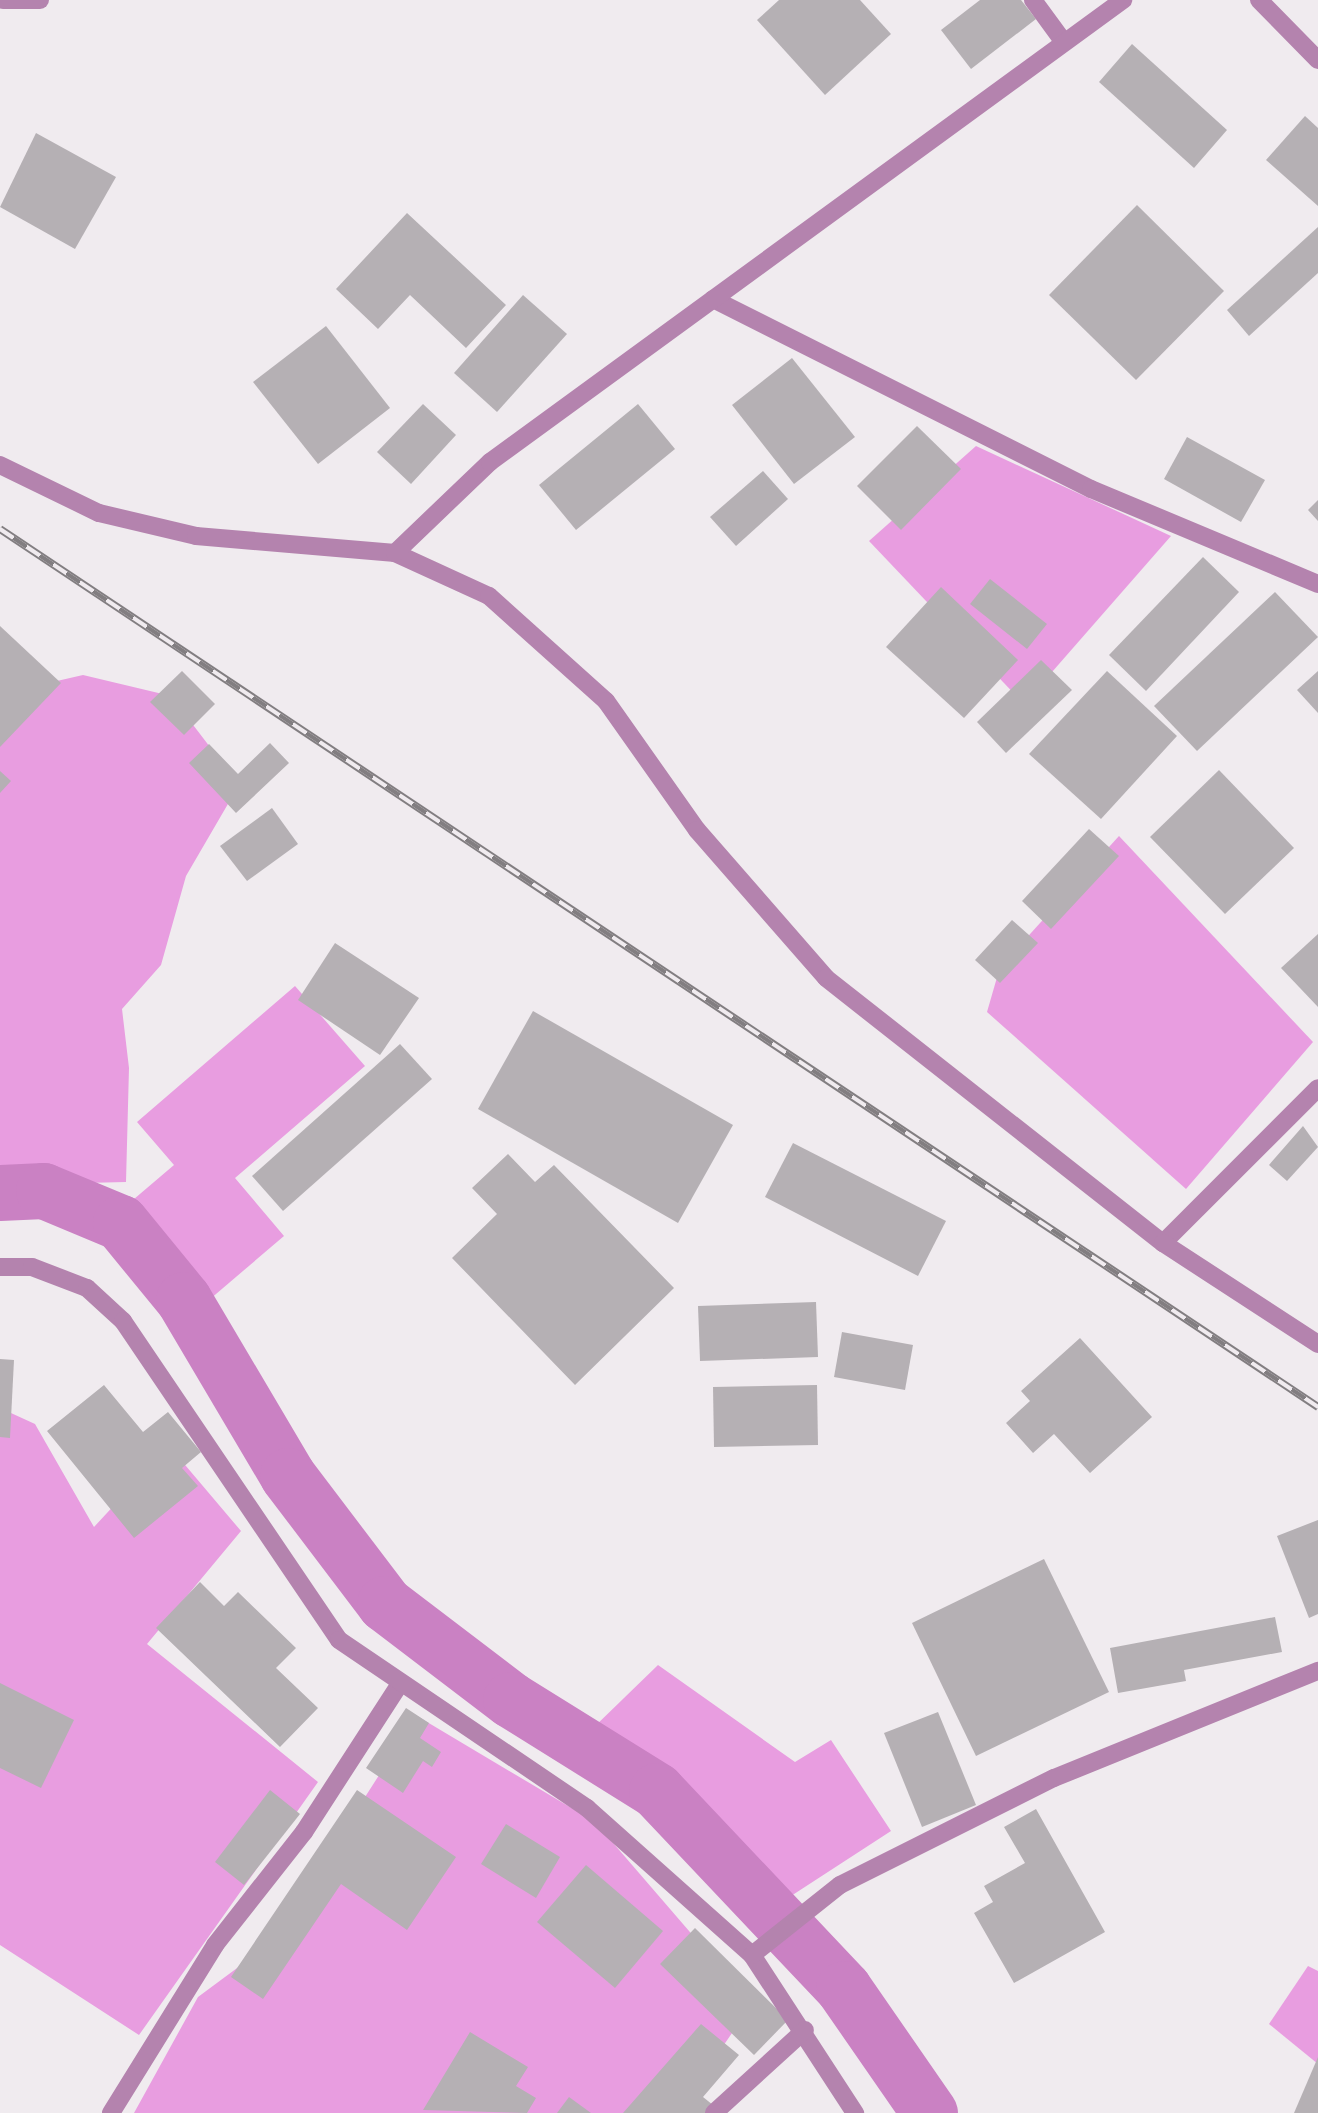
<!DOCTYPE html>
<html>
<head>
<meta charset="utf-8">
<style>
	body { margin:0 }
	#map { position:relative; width:1318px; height:2113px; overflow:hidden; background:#f0ebef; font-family:"IBM Plex Sans",sans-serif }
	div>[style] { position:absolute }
	.forest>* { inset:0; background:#e89de0 }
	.canal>* { height:56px; margin:-28px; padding:0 28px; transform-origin:28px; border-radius:28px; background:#ca81c3 }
	.building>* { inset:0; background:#b5b0b4 }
	.service>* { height:18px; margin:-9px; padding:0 9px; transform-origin:9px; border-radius:9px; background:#b483ae }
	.minor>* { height:18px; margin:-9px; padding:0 9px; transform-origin:9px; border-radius:9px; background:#b483ae }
	.rail>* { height:8px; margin-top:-4px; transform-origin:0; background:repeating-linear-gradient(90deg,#f0ebef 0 16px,#827e81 0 32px); box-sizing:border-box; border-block:2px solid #827e81 }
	span { translate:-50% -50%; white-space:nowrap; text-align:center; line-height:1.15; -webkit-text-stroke:6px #f0ebef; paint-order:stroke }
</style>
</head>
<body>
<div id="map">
	<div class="forest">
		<div style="clip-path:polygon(976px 446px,1171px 536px,1024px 704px,869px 541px)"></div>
		<div style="clip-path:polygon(83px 675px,171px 696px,239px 785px,186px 876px,161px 965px,122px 1009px,129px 1068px,126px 1182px,0 1185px,0 702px,9px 692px)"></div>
		<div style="clip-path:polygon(1119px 836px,1313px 1042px,1186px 1189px,987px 1012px,1000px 967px)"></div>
		<div style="clip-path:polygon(295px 986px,365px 1066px,235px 1178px,284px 1236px,209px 1300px,127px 1205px,174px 1165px,137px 1122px)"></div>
		<div style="clip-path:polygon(0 1408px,35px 1424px,94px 1527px,169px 1446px,241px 1531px,147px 1644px,318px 1782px,139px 2035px,0 1945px)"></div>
		<div style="clip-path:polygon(658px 1665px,795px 1762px,831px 1740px,891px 1831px,791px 1896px,667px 1779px,590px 1731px)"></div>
		<div style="clip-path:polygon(417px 1716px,595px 1822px,752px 2004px,677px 2113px,134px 2113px,198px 1997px,272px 1942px)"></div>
		<div style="clip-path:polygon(1308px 1966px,1318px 1971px,1318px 2064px,1269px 2024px)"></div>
	</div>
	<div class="canal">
		<div style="left:0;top:1193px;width:44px;rotate:-2.6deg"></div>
		<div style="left:44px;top:1191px;width:83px;rotate:22.6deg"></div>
		<div style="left:121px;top:1223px;width:99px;rotate:50.7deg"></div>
		<div style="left:184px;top:1300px;width:204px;rotate:59.4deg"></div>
		<div style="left:288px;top:1476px;width:161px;rotate:52.8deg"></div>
		<div style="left:385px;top:1604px;width:158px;rotate:37.3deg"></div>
		<div style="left:511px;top:1700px;width:172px;rotate:31.9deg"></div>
		<div style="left:657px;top:1791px;width:272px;rotate:46.6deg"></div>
		<div style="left:844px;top:1989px;width:151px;rotate:55.3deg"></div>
	</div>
	<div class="building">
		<div style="clip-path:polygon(779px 0,860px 0,891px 34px,825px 95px,757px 20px)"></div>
		<div style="clip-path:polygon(980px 0,1021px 0,1036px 19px,971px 69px,941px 30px)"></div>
		<div style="clip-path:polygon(1132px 44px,1227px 130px,1194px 168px,1099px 82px)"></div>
		<div style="clip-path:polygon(1305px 116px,1318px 128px,1318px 206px,1266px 160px)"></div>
		<div style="clip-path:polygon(36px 133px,116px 177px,75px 249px,0 207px)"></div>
		<div style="clip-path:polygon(1137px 205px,1224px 291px,1136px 380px,1049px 295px)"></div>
		<div style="clip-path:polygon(407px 213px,506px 305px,466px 348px,410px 295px,378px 329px,336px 289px)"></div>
		<div style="clip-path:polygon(1318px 227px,1318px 273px,1249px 336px,1227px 310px)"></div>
		<div style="clip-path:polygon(523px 295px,567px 334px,497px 412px,454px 373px)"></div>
		<div style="clip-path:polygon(326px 326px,390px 408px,318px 464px,253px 382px)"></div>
		<div style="clip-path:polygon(792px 358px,855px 437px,794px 484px,732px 405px)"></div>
		<div style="clip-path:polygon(423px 404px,456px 435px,411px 484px,377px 452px)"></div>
		<div style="clip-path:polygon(638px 404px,675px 449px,576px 530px,539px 485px)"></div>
		<div style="clip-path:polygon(917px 426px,961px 469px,901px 530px,857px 486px)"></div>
		<div style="clip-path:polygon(1187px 437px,1265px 480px,1241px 522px,1164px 479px)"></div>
		<div style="clip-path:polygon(763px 471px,788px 499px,736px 546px,710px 517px)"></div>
		<div style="clip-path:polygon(1318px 500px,1318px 521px,1308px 510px)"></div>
		<div style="clip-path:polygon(1203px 557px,1239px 592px,1146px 691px,1109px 655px)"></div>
		<div style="clip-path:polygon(990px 579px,1047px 624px,1027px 649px,970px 604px)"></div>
		<div style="clip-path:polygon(941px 587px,1018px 660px,964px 718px,886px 647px)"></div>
		<div style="clip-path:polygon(1275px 592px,1318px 637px,1197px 751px,1154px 706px)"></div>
		<div style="clip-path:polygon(0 626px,61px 683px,0 747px)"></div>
		<div style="clip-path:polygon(1041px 660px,1072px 690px,1006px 753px,977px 722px)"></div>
		<div style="clip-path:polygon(182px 671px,215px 704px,184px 735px,150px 702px)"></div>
		<div style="clip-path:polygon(1107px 671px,1177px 736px,1101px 819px,1029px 754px)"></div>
		<div style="clip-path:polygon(1318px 671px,1318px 713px,1297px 690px)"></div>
		<div style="clip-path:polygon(270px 743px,289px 763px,236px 813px,189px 763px,209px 744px,238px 774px)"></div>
		<div style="clip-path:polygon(1219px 770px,1294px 848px,1225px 914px,1150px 837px)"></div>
		<div style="clip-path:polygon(0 771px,11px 781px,0 793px)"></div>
		<div style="clip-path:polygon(272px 808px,298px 844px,247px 881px,220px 846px)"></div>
		<div style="clip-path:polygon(1089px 829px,1119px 856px,1051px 929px,1022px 901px)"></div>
		<div style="clip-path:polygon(1012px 920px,1038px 943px,1000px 983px,975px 960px)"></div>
		<div style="clip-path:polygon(1318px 934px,1318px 1007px,1281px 968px)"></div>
		<div style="clip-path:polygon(335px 943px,419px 998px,380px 1055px,298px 1000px)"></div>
		<div style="clip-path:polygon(533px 1011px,733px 1125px,678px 1223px,478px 1109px)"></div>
		<div style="clip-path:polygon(400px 1044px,432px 1079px,283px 1211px,252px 1176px)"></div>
		<div style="clip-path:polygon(1303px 1126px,1318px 1147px,1287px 1181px,1269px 1165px)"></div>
		<div style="clip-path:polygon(793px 1143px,946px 1221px,918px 1276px,765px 1197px)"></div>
		<div style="clip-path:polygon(508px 1154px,535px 1182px,554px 1165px,674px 1288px,575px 1385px,452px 1258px,497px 1214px,472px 1188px)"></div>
		<div style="clip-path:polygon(816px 1302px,818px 1357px,700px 1361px,698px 1306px)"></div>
		<div style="clip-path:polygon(842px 1332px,913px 1345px,905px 1390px,834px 1377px)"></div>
		<div style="clip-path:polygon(1080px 1338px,1152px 1417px,1090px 1473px,1054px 1434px,1033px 1453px,1006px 1423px,1030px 1401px,1021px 1391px)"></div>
		<div style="clip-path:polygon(0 1359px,14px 1360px,10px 1438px,0 1437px)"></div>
		<div style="clip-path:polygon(104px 1385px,143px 1432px,168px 1412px,201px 1452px,182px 1468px,198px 1486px,134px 1538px,47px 1431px)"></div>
		<div style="clip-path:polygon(817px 1385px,818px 1445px,714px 1447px,713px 1387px)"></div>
		<div style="clip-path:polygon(1318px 1520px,1318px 1614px,1309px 1618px,1277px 1536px)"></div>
		<div style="clip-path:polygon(1044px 1559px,1109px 1692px,976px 1756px,912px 1623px)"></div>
		<div style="clip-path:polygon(200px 1582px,224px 1606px,238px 1592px,296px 1648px,276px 1668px,318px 1708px,280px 1747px,156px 1628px)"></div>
		<div style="clip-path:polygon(1275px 1617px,1282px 1652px,1184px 1670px,1186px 1681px,1118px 1693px,1110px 1648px)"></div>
		<div style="clip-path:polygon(0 1683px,74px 1720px,41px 1788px,0 1768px)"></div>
		<div style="clip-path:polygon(406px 1708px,429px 1723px,420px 1738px,441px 1752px,432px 1767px,423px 1761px,403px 1793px,366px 1768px)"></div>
		<div style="clip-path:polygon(938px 1712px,976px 1805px,922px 1827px,884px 1733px)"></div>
		<div style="clip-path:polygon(270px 1790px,300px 1814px,244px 1885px,215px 1862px)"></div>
		<div style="clip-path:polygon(357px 1790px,456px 1857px,407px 1930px,341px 1884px,263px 1999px,231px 1977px)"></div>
		<div style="clip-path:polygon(1036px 1809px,1105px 1932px,1014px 1983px,974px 1913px,993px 1902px,984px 1886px,1025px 1863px,1004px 1827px)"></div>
		<div style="clip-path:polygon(506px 1824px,560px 1857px,536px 1898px,481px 1864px)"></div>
		<div style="clip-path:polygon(586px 1865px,663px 1931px,615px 1988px,537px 1922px)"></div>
		<div style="clip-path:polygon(695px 1928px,788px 2020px,754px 2055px,660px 1964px)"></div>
		<div style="clip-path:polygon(701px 2024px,739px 2055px,703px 2097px,713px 2105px,706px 2113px,623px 2113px)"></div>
		<div style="clip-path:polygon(470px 2032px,528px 2067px,516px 2086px,536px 2098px,527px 2113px,423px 2110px)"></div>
		<div style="clip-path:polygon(1318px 2057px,1318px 2113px,1294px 2113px)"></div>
		<div style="clip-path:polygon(569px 2097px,591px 2113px,557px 2113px)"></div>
	</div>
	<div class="service">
		<div style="left:3px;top:0;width:37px"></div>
		<div style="left:1033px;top:0;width:51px;rotate:53.8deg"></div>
		<div style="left:1259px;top:0;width:84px;rotate:45.5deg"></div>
		<div style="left:713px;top:299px;width:423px;rotate:26.7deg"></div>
		<div style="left:1091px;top:489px;width:246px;rotate:22.7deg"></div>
		<div style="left:1163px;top:1243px;width:219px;rotate:-45deg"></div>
		<div style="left:111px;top:2113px;width:198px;rotate:-58.2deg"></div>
		<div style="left:215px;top:1945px;width:144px;rotate:-51.8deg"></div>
		<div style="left:304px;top:1832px;width:175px;rotate:-57.1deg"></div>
	</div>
	<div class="minor">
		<div style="left:0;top:465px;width:110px;rotate:25.9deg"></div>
		<div style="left:99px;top:513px;width:100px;rotate:13.3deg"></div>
		<div style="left:196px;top:536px;width:200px;rotate:4.9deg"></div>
		<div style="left:395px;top:553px;width:103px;rotate:24.6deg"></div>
		<div style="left:489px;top:596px;width:157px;rotate:41.9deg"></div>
		<div style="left:606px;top:701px;width:158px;rotate:54.8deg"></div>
		<div style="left:697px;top:830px;width:196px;rotate:48.9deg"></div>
		<div style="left:826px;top:978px;width:429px;rotate:38.2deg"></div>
		<div style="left:1163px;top:1243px;width:185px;rotate:33.1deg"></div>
		<div style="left:395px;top:553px;width:132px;rotate:-43.8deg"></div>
		<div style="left:490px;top:462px;width:784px;rotate:-36.12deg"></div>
		<div style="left:0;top:1267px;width:32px"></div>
		<div style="left:32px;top:1267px;width:59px;rotate:20.9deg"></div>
		<div style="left:87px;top:1288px;width:49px;rotate:42.5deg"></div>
		<div style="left:123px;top:1321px;width:385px;rotate:55.9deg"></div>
		<div style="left:339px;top:1640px;width:300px;rotate:34.1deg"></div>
		<div style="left:587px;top:1808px;width:221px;rotate:41.7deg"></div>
		<div style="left:752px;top:1955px;width:189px;rotate:56.9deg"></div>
		<div style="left:752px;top:1955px;width:112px;rotate:-38.5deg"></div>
		<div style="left:840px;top:1885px;width:239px;rotate:-26.6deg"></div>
		<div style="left:1054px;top:1778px;width:285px;rotate:-22.1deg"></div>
		<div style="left:714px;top:2113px;width:123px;rotate:-42.4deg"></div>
	</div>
	<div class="rail">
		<div style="left:0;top:529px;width:1584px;rotate:33.67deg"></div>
	</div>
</div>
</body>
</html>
